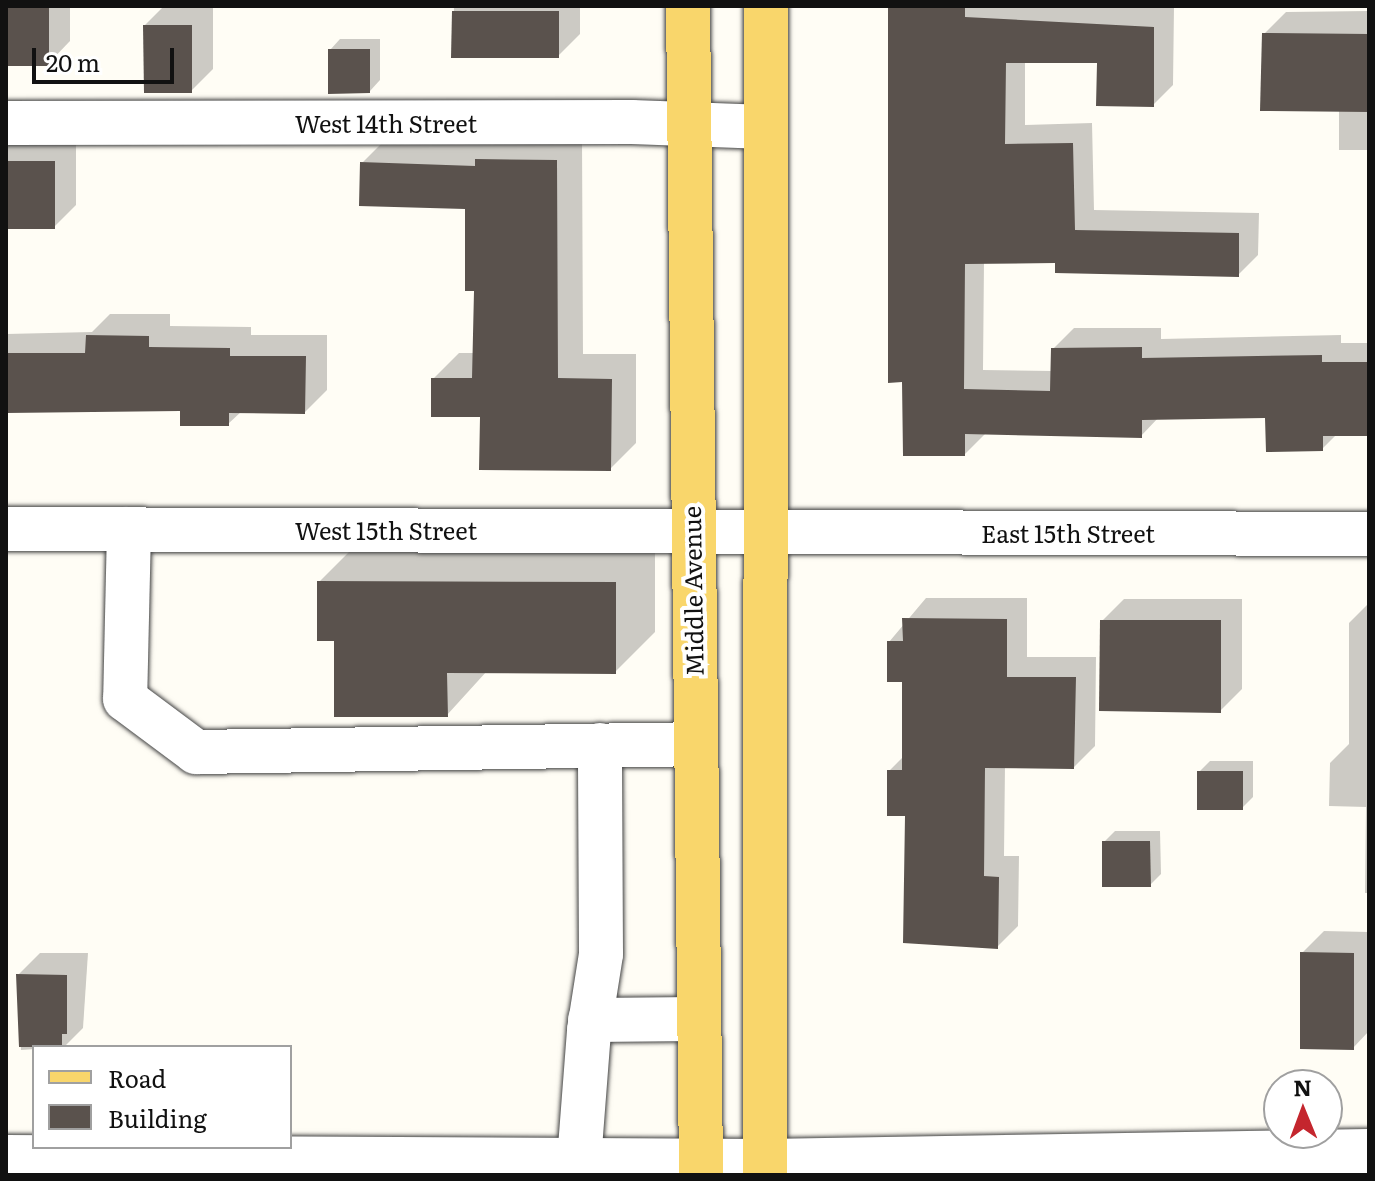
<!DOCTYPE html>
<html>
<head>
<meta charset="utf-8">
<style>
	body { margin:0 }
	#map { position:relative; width:1375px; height:1181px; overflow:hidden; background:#fffdf5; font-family:Literata,serif }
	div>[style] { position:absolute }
	.shadow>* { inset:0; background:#0003 }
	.building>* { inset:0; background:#5a524d }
	.roads { filter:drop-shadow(0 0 2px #444) drop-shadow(0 0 2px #444) }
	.minor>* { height:44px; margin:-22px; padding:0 22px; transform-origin:22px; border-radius:22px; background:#fff }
	.major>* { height:44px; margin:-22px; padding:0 22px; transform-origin:22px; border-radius:22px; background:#f9d66b }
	span { translate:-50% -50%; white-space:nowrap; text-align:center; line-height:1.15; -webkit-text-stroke:8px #fff; paint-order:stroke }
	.street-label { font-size:24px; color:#111 }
	.frame { position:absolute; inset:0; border:8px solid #111; pointer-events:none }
	.legend { position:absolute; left:32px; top:1045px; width:260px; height:104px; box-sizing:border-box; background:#fff; border:2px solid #a0a0a0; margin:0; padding:10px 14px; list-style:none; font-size:24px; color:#111 }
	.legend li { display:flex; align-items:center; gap:16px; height:40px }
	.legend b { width:40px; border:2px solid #a0a0a0 }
	.north { position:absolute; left:1263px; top:1069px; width:80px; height:80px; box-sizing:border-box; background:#fff; border:2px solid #a0a0a0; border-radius:50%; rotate:359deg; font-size:22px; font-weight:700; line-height:32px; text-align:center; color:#111 }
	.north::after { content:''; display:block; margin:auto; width:28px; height:36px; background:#c4262e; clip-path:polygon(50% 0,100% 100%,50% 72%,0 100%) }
	.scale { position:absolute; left:32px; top:48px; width:142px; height:36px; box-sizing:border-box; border:4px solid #111; border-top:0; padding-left:10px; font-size:24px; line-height:28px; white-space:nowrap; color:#111; -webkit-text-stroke:6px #fff; paint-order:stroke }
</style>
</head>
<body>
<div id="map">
	<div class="shadow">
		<div style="clip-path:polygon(6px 6px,70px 6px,70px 41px,48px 64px,6px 64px)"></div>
		<div style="clip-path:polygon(164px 6px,213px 6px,213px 69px,191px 91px,145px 25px)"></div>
		<div style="clip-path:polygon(454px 6px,580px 6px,580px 34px,558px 56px,453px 56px)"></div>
		<div style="clip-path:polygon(891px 6px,1174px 7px,1173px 85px,1153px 105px,1099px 61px,1025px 61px,1025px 125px,1092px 123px,1094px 210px,1259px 213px,1258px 255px,1238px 275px,1057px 260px,984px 262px,983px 370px,1052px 371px,1053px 349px,1074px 328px,1161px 328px,1161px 339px,1341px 335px,1341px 343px,1369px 343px,1369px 434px,1337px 434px,1322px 449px,1267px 416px,1159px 417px,1141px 436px,986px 433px,965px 454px)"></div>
		<div style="clip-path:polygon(1369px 11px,1369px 150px,1339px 150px,1339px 110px,1264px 34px,1286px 12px)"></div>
		<div style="clip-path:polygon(340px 39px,380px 39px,380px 80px,370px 91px,330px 50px)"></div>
		<div style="clip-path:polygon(582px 136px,583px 354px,636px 354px,636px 443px,610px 469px,482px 415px,433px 379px,459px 353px,475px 353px,476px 289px,467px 207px,362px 163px,388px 137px)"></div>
		<div style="clip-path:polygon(14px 140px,76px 140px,76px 205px,54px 227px,6px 227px,6px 148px)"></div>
		<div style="clip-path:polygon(110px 314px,170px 314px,170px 326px,251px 327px,251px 335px,327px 335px,327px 390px,305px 412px,242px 411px,228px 424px,182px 409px,6px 411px,6px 334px,92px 332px)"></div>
		<div style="clip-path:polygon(359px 542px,655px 543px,655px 632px,615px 672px,487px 671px,447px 715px,336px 639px,319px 582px)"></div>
		<div style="clip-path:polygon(926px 598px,1027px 598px,1027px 657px,1096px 657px,1095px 746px,1074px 767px,1005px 766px,1004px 856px,1019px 856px,1018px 926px,997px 947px,889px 771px,904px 756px,904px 680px,889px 642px)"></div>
		<div style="clip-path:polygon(1124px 599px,1242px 599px,1242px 689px,1220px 711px,1102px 621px)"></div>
		<div style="clip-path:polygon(1368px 604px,1369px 604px,1369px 893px,1365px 893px,1366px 807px,1329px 806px,1330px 763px,1349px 744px,1349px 623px)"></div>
		<div style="clip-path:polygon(1210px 761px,1253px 761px,1253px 797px,1242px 808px,1199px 772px)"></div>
		<div style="clip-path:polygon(1115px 831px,1160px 831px,1161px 874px,1150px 885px,1104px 842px)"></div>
		<div style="clip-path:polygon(1324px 931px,1369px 932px,1369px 1031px,1353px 1048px,1302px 953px)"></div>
		<div style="clip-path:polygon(40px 953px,88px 953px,83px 1028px,64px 1047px,21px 1050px,18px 975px)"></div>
	</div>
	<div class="building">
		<div style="clip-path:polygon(6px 6px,49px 6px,49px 66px,6px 66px)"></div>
		<div style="clip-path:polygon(888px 6px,965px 6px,965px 17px,1154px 27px,1154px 107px,1096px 106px,1097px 63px,1006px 63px,1005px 144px,1073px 143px,1075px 230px,1239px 233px,1239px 277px,1055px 273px,1055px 263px,965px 264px,964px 389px,1050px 391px,1051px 348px,1142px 347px,1142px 358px,1322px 355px,1322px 362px,1369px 362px,1369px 436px,1323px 436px,1323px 451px,1266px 452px,1265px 418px,1142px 420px,1142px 438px,965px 434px,965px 456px,903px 456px,902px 382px,888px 383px)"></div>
		<div style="clip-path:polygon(452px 11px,559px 11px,559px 58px,451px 58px)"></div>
		<div style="clip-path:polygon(143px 25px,192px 25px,192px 93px,144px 93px)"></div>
		<div style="clip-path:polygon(1262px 33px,1369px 34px,1369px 112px,1260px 111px)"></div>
		<div style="clip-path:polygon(328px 49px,370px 49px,370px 93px,328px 94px)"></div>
		<div style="clip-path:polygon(475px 159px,557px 160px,558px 378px,612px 379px,611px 471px,479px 470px,480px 417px,431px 417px,431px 378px,472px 378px,474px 291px,465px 291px,465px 209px,359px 206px,360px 162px,475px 166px)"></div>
		<div style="clip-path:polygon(6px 161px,55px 161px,55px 229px,6px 229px)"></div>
		<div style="clip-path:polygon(86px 335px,149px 336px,149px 347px,230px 348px,230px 356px,306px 356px,305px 414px,229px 413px,229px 426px,180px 426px,180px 411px,6px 413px,6px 353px,85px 353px)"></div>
		<div style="clip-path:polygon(317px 581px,616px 582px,616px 674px,447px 673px,448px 717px,334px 717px,334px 641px,317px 641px)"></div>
		<div style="clip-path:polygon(902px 618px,1007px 619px,1007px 677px,1076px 677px,1074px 769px,985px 768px,984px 876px,999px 877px,998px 949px,903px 943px,905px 816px,887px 816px,887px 770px,902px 770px,902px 682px,887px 682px,887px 641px,903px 641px)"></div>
		<div style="clip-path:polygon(1100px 620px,1221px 620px,1221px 713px,1099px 711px)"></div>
		<div style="clip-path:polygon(1197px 771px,1243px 771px,1243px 810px,1197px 810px)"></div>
		<div style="clip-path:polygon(1102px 841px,1150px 841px,1151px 887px,1102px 887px)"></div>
		<div style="clip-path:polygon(1300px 952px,1354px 953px,1354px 1050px,1300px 1049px)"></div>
		<div style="clip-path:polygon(16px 974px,67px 975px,67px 1034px,62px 1034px,62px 1047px,19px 1047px)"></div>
	</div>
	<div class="roads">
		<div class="minor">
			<div style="left:6px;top:123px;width:626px;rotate:-0.09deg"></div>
			<div style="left:632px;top:122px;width:134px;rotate:2.1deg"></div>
			<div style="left:6px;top:529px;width:1363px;rotate:0.21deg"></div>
			<div style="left:129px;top:529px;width:170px;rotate:91.3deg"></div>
			<div style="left:125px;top:699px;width:89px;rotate:36.7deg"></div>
			<div style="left:196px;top:752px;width:498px;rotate:-0.9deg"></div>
			<div style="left:590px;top:1020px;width:109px;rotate:-0.5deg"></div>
			<div style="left:6px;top:1157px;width:759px;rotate:0.3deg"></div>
			<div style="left:765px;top:1161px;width:604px;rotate:-0.95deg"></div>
			<div style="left:579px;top:1161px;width:131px;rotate:-85.6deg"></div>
			<div style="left:589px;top:1030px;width:77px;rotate:-81deg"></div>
			<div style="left:601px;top:954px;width:209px;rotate:-90.3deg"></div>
		</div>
		<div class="major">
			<div style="left:688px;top:6px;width:1169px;rotate:89.36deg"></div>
			<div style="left:765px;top:1175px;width:1169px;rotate:-89.95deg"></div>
		</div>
	</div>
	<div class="street-label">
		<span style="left:386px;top:123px">West 14th Street</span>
		<span style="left:386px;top:530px">West 15th Street</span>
		<span style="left:1068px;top:533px">East 15th Street</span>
		<span style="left:692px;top:591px;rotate:-91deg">Middle Avenue</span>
	</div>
	<div class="frame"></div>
	<ul class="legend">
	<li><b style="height:10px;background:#f9d66b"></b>Road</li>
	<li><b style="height:22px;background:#5a524d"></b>Building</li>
	</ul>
	<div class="north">N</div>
	<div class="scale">20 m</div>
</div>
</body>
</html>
